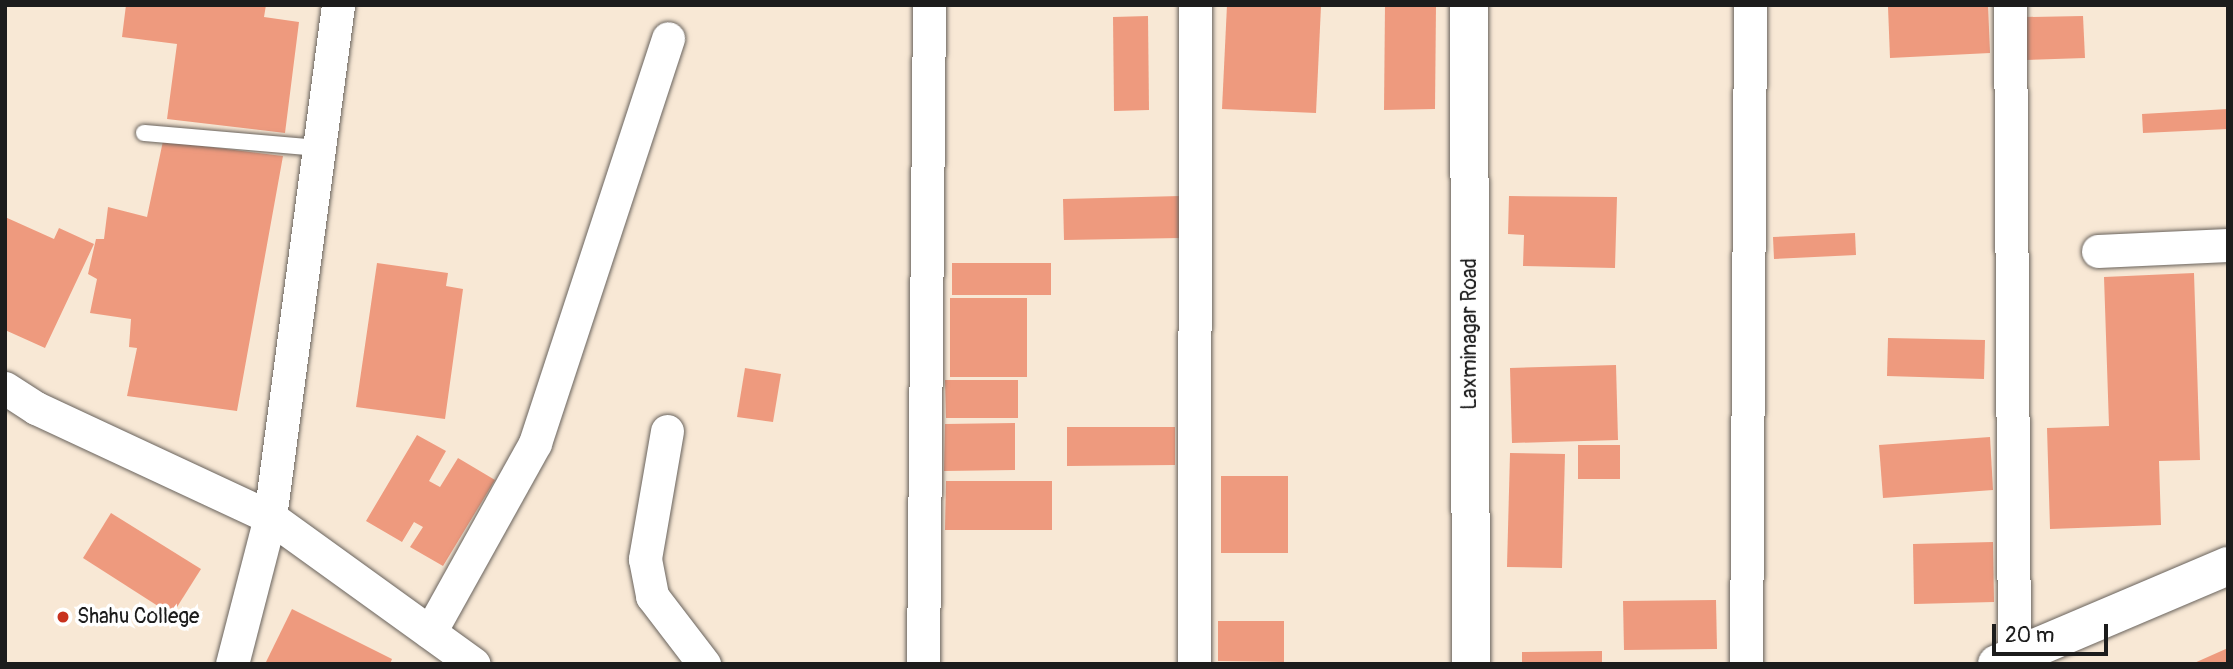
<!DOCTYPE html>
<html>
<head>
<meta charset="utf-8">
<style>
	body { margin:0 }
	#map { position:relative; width:2233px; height:669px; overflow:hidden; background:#f8e8d5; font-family:Pangolin,sans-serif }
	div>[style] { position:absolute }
	.building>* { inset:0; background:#ee9a7e }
	.roads { filter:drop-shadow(0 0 2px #69635d) drop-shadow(0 0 2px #69635d) }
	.service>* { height:16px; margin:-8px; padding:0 8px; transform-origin:8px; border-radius:8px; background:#fff }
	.minor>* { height:33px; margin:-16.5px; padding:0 16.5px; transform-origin:16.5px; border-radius:16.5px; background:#fff }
	.tertiary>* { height:38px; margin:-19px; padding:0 19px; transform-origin:19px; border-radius:19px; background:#fff }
	.dots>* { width:19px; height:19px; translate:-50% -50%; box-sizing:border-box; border:4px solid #fff; border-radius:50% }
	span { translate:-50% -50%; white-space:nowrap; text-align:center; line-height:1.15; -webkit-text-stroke:7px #fff; paint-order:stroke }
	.street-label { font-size:21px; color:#1c1c1c }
	.poi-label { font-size:21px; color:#1c1c1c }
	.left { translate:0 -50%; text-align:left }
	.frame { position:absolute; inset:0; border:7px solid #1c1c1c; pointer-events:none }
	.scale { position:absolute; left:1992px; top:624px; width:116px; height:32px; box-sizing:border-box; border:4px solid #1c1c1c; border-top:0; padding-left:9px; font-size:21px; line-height:24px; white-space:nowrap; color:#1c1c1c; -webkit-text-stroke:5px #fff; paint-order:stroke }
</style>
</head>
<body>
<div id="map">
	<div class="building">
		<div style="clip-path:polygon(126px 5px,266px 5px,264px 17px,299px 22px,285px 133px,167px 119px,177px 44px,122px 37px)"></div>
		<div style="clip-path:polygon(1227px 5px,1321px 6px,1316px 113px,1222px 109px)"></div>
		<div style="clip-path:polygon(1385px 5px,1436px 5px,1435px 109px,1384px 110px)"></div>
		<div style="clip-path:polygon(1988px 5px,1990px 53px,1890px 58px,1888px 7px)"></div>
		<div style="clip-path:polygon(1148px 16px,1149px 110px,1114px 111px,1113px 17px)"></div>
		<div style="clip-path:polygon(2083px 16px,2085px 58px,2026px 60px,2025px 17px)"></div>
		<div style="clip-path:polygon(2228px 109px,2228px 129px,2143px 133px,2142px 114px)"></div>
		<div style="clip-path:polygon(163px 141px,283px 156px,237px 411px,127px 396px,137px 348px,129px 347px,131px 319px,90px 313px,97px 279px,88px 274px,96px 239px,104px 239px,108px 207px,147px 217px)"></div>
		<div style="clip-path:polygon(1180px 196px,1180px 238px,1064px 240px,1063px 199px)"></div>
		<div style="clip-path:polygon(1509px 196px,1617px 197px,1615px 268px,1523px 266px,1524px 235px,1508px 234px)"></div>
		<div style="clip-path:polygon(5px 217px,54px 239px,59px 228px,94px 244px,45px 348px,5px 330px)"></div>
		<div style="clip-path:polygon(1855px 233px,1856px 255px,1774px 259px,1773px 237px)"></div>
		<div style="clip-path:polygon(377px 263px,448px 273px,446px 286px,463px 289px,445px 419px,356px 407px)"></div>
		<div style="clip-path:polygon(952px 263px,1051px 263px,1051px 295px,952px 295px)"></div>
		<div style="clip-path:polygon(2194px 273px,2200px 460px,2159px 461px,2161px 525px,2050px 529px,2047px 428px,2109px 426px,2104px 277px)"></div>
		<div style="clip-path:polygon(950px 298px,1027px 298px,1027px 377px,950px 377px)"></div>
		<div style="clip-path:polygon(1888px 338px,1985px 340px,1984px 379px,1887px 376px)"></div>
		<div style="clip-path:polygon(1616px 365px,1618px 440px,1512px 443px,1510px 368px)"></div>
		<div style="clip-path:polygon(745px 368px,781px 374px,773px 422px,737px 417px)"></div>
		<div style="clip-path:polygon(945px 380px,1018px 380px,1018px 418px,946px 418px)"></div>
		<div style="clip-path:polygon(1015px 423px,1015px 470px,944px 471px,945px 424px)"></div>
		<div style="clip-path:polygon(1067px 427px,1175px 427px,1175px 465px,1067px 466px)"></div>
		<div style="clip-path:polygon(417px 435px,446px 451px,429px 481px,440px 487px,458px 458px,495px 480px,443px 566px,410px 547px,423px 527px,414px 522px,402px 542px,366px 521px)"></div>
		<div style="clip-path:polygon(1990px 437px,1993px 490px,1883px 498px,1879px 445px)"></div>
		<div style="clip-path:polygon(1578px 445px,1620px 445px,1620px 479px,1578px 479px)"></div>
		<div style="clip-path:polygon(1510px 453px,1565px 454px,1562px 568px,1507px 567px)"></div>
		<div style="clip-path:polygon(1221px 476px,1288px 476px,1288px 553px,1221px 553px)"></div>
		<div style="clip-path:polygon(946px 481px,1052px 481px,1052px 530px,945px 530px)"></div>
		<div style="clip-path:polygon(111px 513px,201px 569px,172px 615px,83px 558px)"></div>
		<div style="clip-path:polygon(1993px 542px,1994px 602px,1914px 604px,1913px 544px)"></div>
		<div style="clip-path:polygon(1716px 600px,1717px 649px,1624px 650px,1623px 601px)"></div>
		<div style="clip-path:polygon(292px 609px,392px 659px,390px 664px,265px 664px)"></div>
		<div style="clip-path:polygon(1218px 621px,1284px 621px,1284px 662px,1218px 661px)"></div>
		<div style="clip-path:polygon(2228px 648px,2228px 664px,2192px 664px)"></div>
		<div style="clip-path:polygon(1602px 651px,1602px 664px,1522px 664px,1522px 652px)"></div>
	</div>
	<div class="roads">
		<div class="service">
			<div style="left:144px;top:133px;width:176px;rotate:4.9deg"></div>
		</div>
		<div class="minor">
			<div style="left:2010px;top:5px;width:652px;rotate:89.65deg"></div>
			<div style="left:2098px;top:251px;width:130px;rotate:-2.6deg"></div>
			<div style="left:5px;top:388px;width:37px;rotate:33deg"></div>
			<div style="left:36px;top:408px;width:258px;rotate:25deg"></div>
			<div style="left:270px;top:517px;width:516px;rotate:-82.43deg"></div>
			<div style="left:667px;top:431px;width:130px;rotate:99.8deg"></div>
			<div style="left:645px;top:559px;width:38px;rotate:79deg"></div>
			<div style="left:652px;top:596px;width:86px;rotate:52.6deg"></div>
			<div style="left:430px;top:632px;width:216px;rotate:-60.9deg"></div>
			<div style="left:535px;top:443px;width:426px;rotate:-71.8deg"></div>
			<div style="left:232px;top:664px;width:152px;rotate:-75.5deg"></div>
			<div style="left:270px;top:517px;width:251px;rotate:35.8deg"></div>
			<div style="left:923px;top:664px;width:659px;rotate:-89.48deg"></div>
			<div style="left:1194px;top:664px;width:659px;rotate:-89.91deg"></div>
			<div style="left:1746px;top:664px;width:659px;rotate:-89.65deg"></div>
		</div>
		<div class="tertiary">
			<div style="left:1469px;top:5px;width:659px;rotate:89.83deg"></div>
			<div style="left:1997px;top:664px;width:251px;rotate:-23deg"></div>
		</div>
	</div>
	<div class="dots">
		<div style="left:63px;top:617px;background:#c8321e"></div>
	</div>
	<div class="street-label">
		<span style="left:1470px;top:334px;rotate:-90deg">Laxminagar Road</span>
	</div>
	<div class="poi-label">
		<span class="left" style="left:77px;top:617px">Shahu College</span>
	</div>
	<div class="frame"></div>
	<div class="scale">20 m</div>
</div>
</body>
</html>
